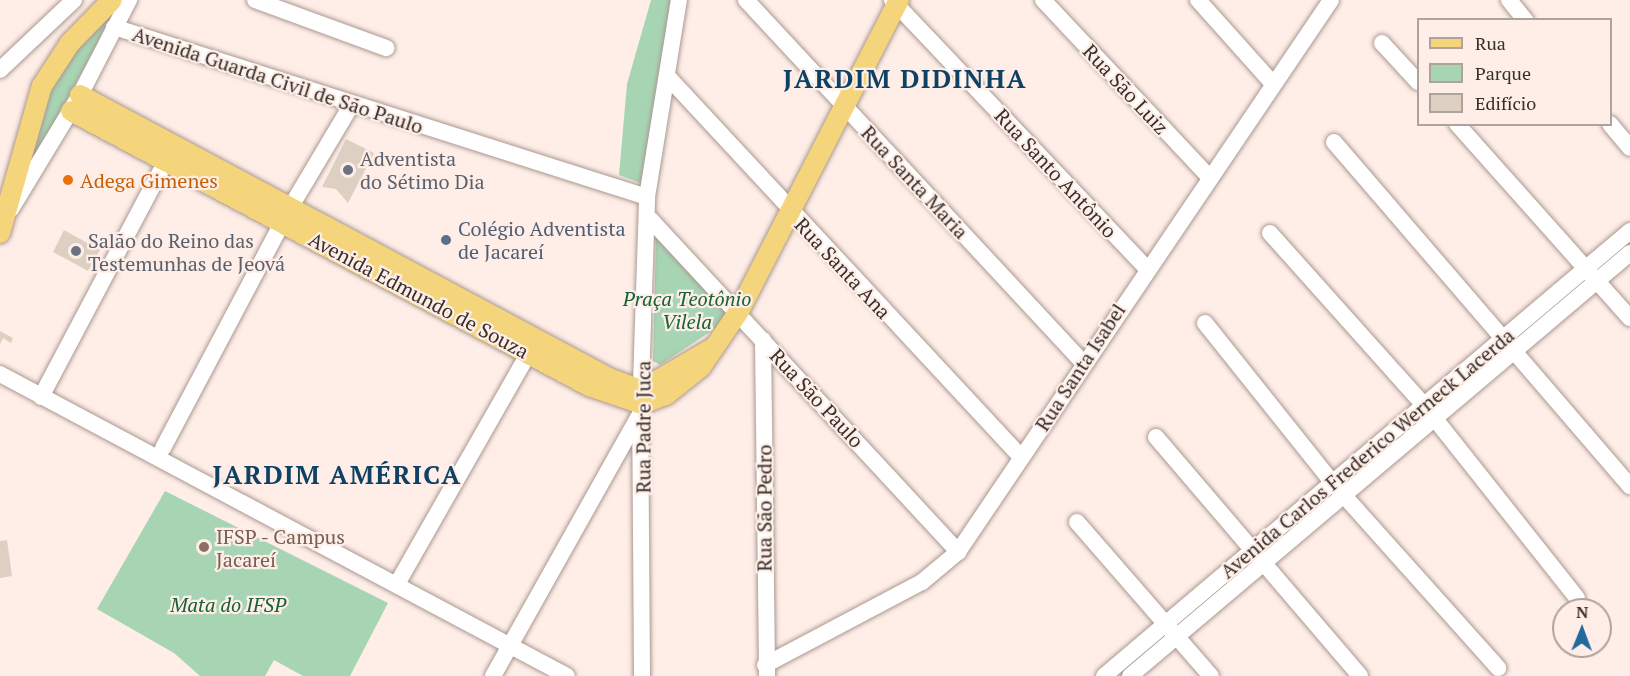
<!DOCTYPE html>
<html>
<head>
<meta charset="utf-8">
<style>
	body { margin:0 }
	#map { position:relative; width:1630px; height:676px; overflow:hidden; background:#feeee7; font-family:"PT Serif",serif }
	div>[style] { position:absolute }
	.green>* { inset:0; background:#a7d5b3 }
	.building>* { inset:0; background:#ddd0c2 }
	.roads { filter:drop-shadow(0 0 2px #aa9891) drop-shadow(0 0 2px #aa9891) }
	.minor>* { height:16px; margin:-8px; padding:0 8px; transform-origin:8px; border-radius:8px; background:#fff }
	.major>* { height:20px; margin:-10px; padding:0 10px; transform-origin:10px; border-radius:10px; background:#f5d57b }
	.dots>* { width:16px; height:16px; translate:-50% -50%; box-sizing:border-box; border:3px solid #feeee7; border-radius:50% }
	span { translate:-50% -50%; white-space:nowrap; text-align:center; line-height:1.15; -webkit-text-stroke:4.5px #feeee7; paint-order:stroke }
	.street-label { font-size:20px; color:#362f2b }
	.worship-label { font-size:20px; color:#5b616d }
	.left { translate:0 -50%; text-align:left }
	.food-label { font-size:20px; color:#c56008 }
	.service-label { font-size:20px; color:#4e5e75 }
	.park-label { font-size:20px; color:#176336; font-style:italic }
	.education-label { font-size:20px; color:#785e54 }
	.district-label { font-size:26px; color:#0e4164; font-weight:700; letter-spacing:1.5px }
	.legend { position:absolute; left:1417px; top:18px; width:195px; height:108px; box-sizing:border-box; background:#feeee7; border:2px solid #aea29c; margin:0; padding:8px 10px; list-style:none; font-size:18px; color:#362f2b }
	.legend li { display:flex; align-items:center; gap:12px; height:30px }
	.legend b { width:30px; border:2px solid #aea29c }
	.north { position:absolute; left:1552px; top:598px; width:60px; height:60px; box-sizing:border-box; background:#feeee7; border:2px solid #aea29c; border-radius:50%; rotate:1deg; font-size:16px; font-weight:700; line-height:24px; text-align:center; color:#362f2b }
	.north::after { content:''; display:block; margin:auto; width:21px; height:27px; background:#216a9e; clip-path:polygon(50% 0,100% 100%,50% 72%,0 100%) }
</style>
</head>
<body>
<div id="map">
	<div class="green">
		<div style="clip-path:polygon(651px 0,675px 0,643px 184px,619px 175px,627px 84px)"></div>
		<div style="clip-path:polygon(109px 17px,99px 41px,18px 189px,53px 74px)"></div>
		<div style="clip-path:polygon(656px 237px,728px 301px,728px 320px,660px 365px,653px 361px)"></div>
		<div style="clip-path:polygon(165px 491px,388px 603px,350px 676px,303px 676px,274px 660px,265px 676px,200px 676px,174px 653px,97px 609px)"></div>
	</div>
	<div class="building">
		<div style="clip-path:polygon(346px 139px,374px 153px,348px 203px,336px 189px,322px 187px)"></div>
		<div style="clip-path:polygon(64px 230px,100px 250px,88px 271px,53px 252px)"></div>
		<div style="clip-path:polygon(0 331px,13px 338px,11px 343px,3px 338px,0 344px)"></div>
		<div style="clip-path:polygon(7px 540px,12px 576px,0 578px,0 541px)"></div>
	</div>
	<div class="roads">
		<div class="minor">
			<div style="left:255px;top:0;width:140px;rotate:20.1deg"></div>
			<div style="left:746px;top:0;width:497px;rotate:47.1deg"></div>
			<div style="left:892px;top:0;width:368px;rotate:46.5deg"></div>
			<div style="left:1043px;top:0;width:243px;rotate:46.8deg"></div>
			<div style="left:1198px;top:0;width:113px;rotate:48.2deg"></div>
			<div style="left:1509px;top:0;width:26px;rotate:51deg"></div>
			<div style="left:114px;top:27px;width:559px;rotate:17.69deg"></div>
			<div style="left:1382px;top:43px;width:53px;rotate:47.3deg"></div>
			<div style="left:0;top:70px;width:102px;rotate:-43.4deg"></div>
			<div style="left:668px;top:77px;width:519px;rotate:47.11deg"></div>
			<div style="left:1457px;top:124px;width:260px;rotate:48.3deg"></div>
			<div style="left:1610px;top:124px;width:31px;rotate:50deg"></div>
			<div style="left:1334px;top:142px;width:454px;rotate:49.3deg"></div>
			<div style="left:11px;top:209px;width:133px;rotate:-58.8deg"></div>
			<div style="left:80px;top:95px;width:107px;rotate:-62.7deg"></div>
			<div style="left:650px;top:219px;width:454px;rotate:47.2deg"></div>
			<div style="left:1270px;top:233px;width:231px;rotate:48.2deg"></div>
			<div style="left:1424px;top:405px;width:246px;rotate:51.6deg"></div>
			<div style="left:1205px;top:323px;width:202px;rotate:51.4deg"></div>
			<div style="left:1331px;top:481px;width:251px;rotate:48.2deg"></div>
			<div style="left:763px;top:340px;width:335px;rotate:89.3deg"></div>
			<div style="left:0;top:374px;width:642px;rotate:28.04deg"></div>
			<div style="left:41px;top:397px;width:278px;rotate:-62.1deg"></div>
			<div style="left:1156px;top:437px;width:314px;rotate:49.5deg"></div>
			<div style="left:163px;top:448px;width:272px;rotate:-62.1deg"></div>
			<div style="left:290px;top:208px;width:121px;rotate:-59.2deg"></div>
			<div style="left:1077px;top:522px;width:204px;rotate:49deg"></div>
			<div style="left:397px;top:584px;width:265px;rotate:-60.3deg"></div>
			<div style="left:765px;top:665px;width:178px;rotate:-27.9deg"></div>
			<div style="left:922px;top:582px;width:47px;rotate:-39.8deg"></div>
			<div style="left:958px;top:552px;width:666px;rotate:-55.95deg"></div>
			<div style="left:493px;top:676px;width:300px;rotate:-60.7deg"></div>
			<div style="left:642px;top:676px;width:263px;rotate:-90.4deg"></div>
			<div style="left:640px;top:413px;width:216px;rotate:-88.1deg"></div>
			<div style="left:647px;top:197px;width:200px;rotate:-80.8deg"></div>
			<div style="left:1104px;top:676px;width:689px;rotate:-40.23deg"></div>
			<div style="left:1130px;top:676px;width:655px;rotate:-40.23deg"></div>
		</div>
		<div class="major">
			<div style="left:80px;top:95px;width:600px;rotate:28.15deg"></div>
			<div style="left:609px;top:378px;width:34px;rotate:21deg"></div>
			<div style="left:641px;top:390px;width:81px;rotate:-30.4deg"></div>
			<div style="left:71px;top:111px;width:586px;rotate:27.96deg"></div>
			<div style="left:589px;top:386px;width:56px;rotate:18.8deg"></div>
			<div style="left:642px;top:404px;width:26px;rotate:-21deg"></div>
			<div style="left:666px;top:395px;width:45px;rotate:-38.7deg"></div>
			<div style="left:701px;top:367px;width:68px;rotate:-55.8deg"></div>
			<div style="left:739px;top:311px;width:350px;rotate:-62.8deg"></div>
			<div style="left:0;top:233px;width:153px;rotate:-74.1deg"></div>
			<div style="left:42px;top:86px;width:51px;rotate:-56.9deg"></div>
			<div style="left:70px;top:43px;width:60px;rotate:-45.7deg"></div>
		</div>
	</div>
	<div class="dots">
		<div style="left:348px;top:170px;background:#6b7280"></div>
		<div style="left:68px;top:180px;background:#e8710a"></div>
		<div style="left:446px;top:240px;background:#5c6f8a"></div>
		<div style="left:76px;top:251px;background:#6b7280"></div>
		<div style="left:204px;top:547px;background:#8d6e63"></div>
	</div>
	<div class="street-label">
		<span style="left:278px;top:80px;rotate:18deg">Avenida Guarda Civil de São Paulo</span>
		<span style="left:1126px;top:89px;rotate:47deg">Rua São Luiz</span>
		<span style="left:1056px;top:173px;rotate:47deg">Rua Santo Antônio</span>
		<span style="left:915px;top:182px;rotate:47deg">Rua Santa Maria</span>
		<span style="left:843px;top:268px;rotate:47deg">Rua Santa Ana</span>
		<span style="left:419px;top:295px;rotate:28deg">Avenida Edmundo de Souza</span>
		<span style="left:1080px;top:367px;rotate:-57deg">Rua Santa Isabel</span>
		<span style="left:817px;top:398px;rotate:47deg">Rua São Paulo</span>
		<span style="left:643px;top:427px;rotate:-90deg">Rua Padre Juca</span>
		<span style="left:1367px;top:453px;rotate:-40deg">Avenida Carlos Frederico Werneck Lacerda</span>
		<span style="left:764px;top:508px;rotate:-90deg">Rua São Pedro</span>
	</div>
	<div class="worship-label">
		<span class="left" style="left:360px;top:170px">Adventista<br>do Sétimo Dia</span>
		<span class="left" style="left:88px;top:252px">Salão do Reino das<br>Testemunhas de Jeová</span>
	</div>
	<div class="food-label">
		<span class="left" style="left:80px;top:180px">Adega Gimenes</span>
	</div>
	<div class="service-label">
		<span class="left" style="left:458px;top:240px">Colégio Adventista<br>de Jacareí</span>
	</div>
	<div class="park-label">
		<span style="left:687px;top:310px">Praça Teotônio<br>Vilela</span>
		<span style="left:228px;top:604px">Mata do IFSP</span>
	</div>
	<div class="education-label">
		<span class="left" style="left:216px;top:548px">IFSP - Campus<br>Jacareí</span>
	</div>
	<div class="district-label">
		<span style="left:905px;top:79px">JARDIM DIDINHA</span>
		<span style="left:337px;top:475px">JARDIM AMÉRICA</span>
	</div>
	<ul class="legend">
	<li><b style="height:8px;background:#f5d57b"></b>Rua</li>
	<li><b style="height:16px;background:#a7d5b3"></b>Parque</li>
	<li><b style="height:16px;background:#ddd0c2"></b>Edifício</li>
	</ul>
	<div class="north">N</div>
</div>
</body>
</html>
